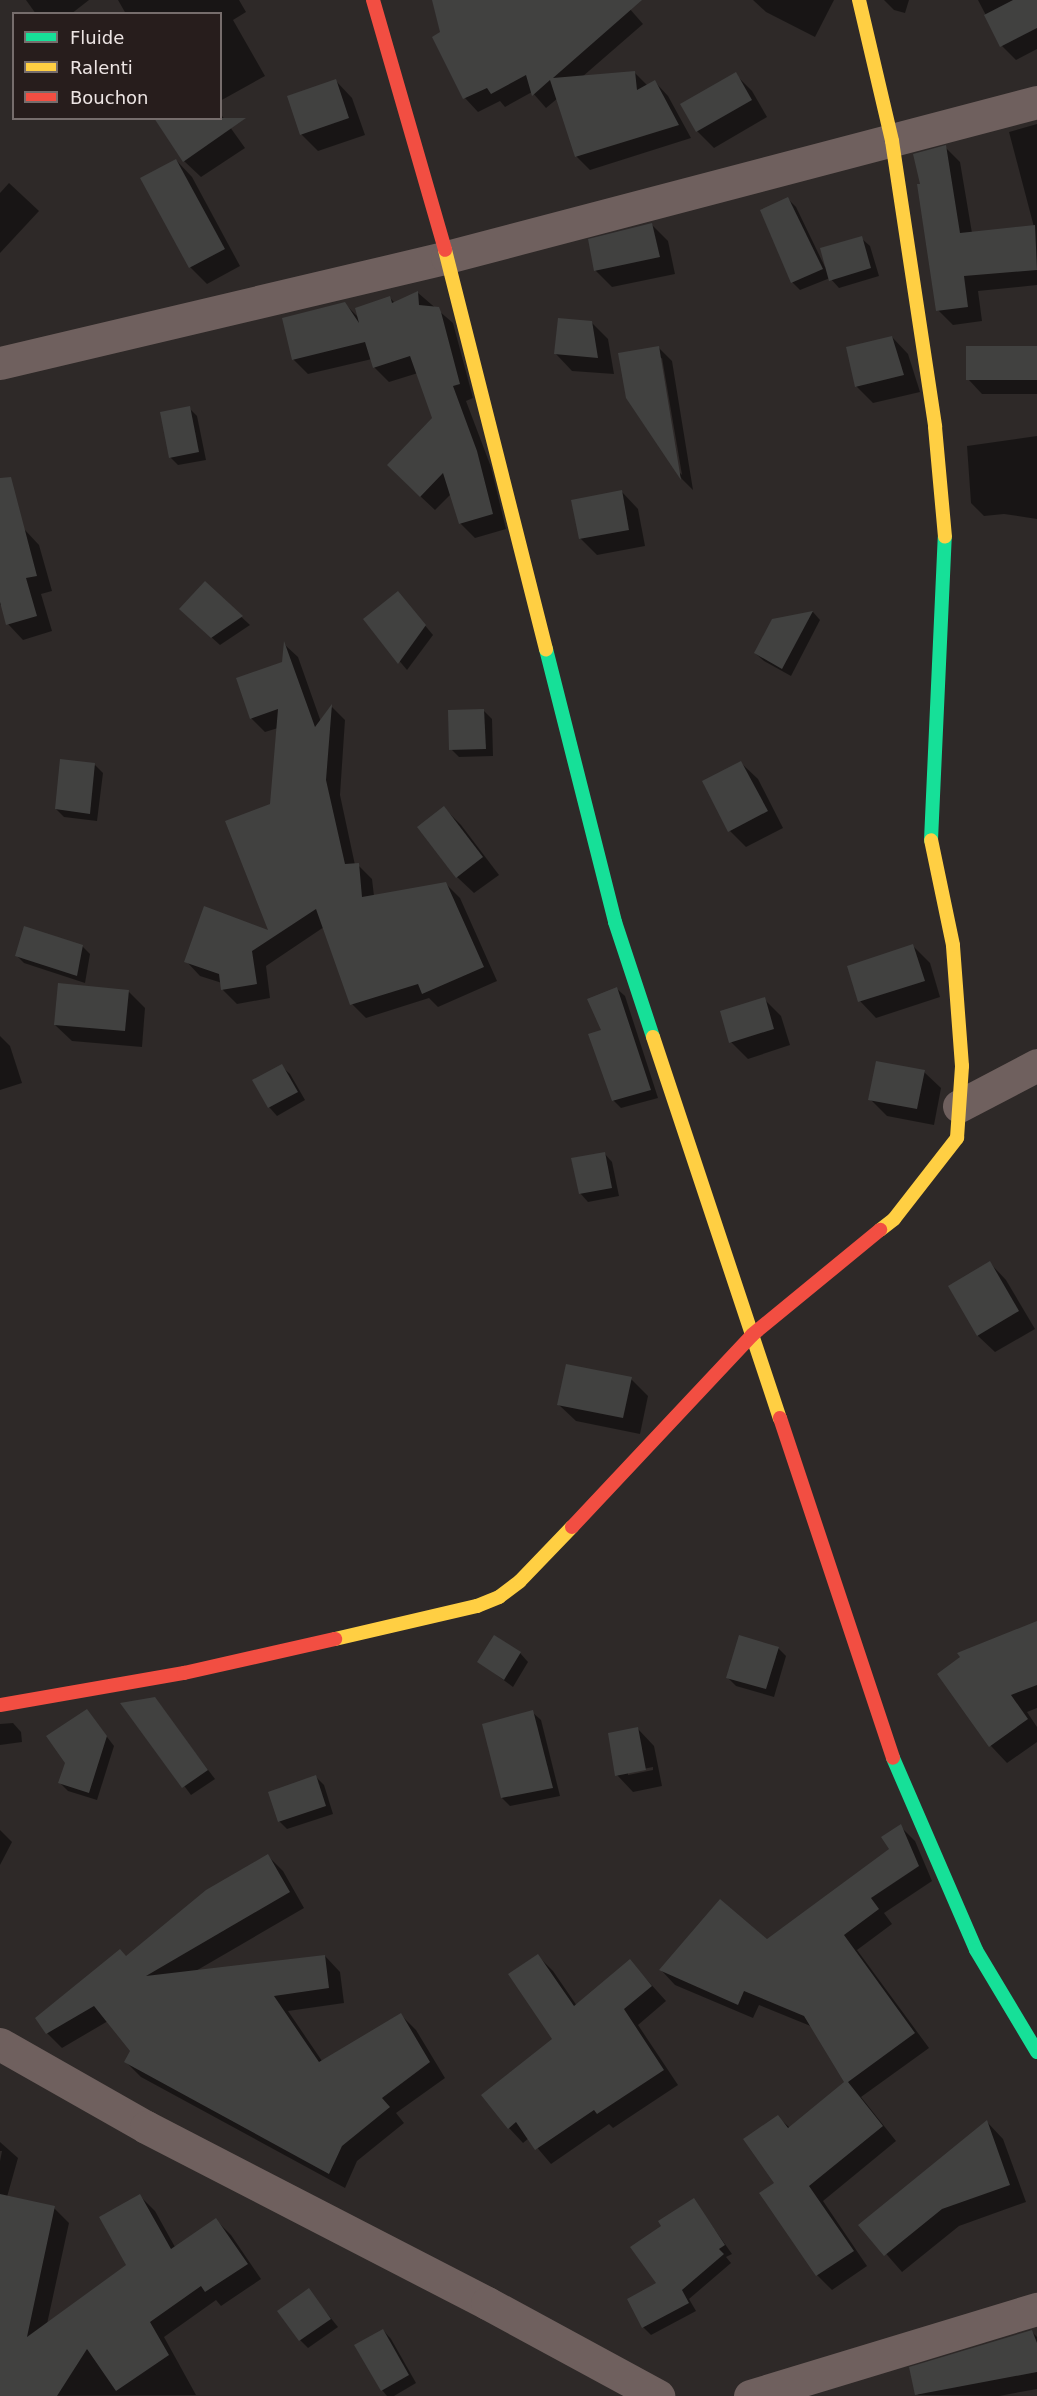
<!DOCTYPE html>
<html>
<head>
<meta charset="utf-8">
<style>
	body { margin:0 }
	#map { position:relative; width:1037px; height:2396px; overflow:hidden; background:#2e2928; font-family:"DejaVu Sans",sans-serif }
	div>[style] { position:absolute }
	.shadow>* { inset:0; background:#0007 }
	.building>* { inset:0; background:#414140 }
	.street>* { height:33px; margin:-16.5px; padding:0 16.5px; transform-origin:16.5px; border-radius:16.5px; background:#6f605e }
	.fast>* { height:14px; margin:-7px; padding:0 7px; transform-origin:7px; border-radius:7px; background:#16e098 }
	.slow>* { height:14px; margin:-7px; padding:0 7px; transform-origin:7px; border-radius:7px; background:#ffcf43 }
	.jam>* { height:14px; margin:-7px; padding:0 7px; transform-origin:7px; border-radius:7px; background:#f24e42 }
	span { translate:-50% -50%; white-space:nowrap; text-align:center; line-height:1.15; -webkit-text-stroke:4.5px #271d1c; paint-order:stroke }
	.legend { position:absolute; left:12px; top:12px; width:210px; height:108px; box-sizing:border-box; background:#271d1c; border:2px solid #766d6c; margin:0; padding:8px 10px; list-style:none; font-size:18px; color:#ede5e4 }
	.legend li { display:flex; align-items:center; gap:12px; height:30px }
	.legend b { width:30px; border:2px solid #766d6c }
</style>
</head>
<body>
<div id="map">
	<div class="shadow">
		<div style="clip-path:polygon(26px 0,89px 0,71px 14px,36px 14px)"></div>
		<div style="clip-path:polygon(118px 0,239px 0,246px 12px,233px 20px,265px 76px,220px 101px,220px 14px,126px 14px)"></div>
		<div style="clip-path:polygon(434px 0,622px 0,643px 24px,582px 77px,635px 73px,648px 86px,655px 82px,668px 96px,691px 138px,590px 170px,576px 156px,558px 98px,546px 108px,532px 92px,505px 107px,500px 101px,478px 112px,465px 98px,434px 37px,442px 33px)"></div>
		<div style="clip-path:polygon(753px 0,834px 0,815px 37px,766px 12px)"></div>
		<div style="clip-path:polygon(884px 0,909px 0,905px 13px,894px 10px)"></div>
		<div style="clip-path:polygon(978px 0,1037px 0,1037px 49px,1016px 60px,1002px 46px)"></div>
		<div style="clip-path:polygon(735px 74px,752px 91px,767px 117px,714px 148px,697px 131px)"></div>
		<div style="clip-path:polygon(336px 81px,352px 98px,365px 135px,318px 151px,301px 134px)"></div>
		<div style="clip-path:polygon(220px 113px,245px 148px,201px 177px,184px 161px,220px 118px)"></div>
		<div style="clip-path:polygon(1037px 124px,1037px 285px,978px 291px,982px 321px,953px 325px,938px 310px,945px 147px,960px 162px,972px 233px,1034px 227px,1009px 132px)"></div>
		<div style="clip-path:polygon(176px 160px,192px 177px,240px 266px,207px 284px,190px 267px)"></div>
		<div style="clip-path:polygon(9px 183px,39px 211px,0 253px,0 193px)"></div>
		<div style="clip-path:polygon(788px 199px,796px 207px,825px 267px,861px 238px,870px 246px,879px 276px,839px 288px,830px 278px,800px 290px,792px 282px)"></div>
		<div style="clip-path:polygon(651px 224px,668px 241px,675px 274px,612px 287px,595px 270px)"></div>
		<div style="clip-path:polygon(417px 292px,453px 323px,473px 398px,466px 401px,491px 467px,506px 529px,475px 538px,460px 523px,451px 494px,435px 510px,403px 480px,434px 419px,418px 373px,389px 382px,374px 367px,372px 359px,308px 374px,293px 359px,345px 304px,360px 319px,390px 298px,395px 303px)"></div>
		<div style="clip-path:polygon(591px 322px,608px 339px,614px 374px,572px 371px,556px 354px)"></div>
		<div style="clip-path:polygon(892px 337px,908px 354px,920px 392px,873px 403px,856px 386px)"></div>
		<div style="clip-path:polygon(evenodd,658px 347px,672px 361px,693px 490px,682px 479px,627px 398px,658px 347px,662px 358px,682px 475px,678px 471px,659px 359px,662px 358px)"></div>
		<div style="clip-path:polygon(1037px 348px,1037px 394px,982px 394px,968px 379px)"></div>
		<div style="clip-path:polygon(189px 408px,197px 416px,206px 460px,178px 465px,170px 457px)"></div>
		<div style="clip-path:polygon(1037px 436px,1037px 519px,1004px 514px,984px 516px,971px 503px,967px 446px)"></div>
		<div style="clip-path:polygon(622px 492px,638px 509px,645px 546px,597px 555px,580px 538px)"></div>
		<div style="clip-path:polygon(24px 529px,39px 545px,52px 591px,41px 594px,52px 631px,23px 640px,8px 624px,2px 604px,0 605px,0 536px)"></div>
		<div style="clip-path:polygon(205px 583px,250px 625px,220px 645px,189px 617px)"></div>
		<div style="clip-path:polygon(398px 593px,433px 635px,407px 670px,365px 620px)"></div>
		<div style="clip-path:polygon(813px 612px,820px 620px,791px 676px,764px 661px,755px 653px,773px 621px)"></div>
		<div style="clip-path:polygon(285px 645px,298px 657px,321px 722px,332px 707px,345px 720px,340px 795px,355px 865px,358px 865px,372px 879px,374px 896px,445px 883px,460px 898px,497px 981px,438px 1007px,429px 998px,366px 1018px,352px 1004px,324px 927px,266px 966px,270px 998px,237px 1004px,223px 990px,222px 983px,200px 976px,186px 961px,271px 933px,272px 805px,278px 728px,265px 732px,251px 718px,284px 663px)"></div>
		<div style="clip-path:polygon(484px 711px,492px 719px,493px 756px,459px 757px,451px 749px)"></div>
		<div style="clip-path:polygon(741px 763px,758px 779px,783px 828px,746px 847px,730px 831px)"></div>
		<div style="clip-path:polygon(95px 765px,103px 773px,97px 821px,64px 817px,56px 809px)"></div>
		<div style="clip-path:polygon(444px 808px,461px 825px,499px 875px,474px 893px,457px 877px)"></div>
		<div style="clip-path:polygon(82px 946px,90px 954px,85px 983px,24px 963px,16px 955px)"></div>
		<div style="clip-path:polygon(913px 946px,930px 963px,940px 997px,876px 1018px,860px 1001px)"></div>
		<div style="clip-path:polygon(616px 988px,625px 996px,658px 1098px,621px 1108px,613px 1100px,603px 1031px)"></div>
		<div style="clip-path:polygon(128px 991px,145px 1008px,142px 1047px,72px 1041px,55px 1025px)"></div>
		<div style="clip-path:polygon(764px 999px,781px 1016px,790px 1045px,748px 1059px,731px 1042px)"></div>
		<div style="clip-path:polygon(0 1036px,10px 1046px,22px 1083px,0 1090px)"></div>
		<div style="clip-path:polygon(281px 1066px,290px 1074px,305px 1100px,277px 1116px,269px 1107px)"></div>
		<div style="clip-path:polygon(924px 1072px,941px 1088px,934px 1125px,887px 1116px,870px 1099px)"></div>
		<div style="clip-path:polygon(604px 1153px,612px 1162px,619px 1196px,588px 1202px,580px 1193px)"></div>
		<div style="clip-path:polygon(990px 1263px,1006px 1280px,1035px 1329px,995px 1352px,978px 1336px,950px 1286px)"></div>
		<div style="clip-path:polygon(631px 1379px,648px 1396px,640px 1434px,576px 1421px,559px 1405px)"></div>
		<div style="clip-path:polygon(1037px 1622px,1037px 1708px,1027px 1712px,1037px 1727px,1037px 1742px,1007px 1763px,991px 1746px,939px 1674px)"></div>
		<div style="clip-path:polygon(778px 1648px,786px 1656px,774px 1697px,736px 1686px,728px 1678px)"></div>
		<div style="clip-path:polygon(520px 1653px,528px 1662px,513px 1687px,479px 1662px)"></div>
		<div style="clip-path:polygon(154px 1699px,215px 1779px,191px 1795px,123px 1704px)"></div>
		<div style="clip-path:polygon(87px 1711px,114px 1746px,97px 1800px,68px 1791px,60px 1783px)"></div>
		<div style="clip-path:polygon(532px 1712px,541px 1720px,560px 1796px,510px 1806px,502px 1798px)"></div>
		<div style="clip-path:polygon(13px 1723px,21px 1732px,22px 1742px,0 1745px,0 1724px)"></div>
		<div style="clip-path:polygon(evenodd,638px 1729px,654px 1746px,662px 1786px,633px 1792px,617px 1775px,638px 1729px,653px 1767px,653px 1770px,628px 1775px,628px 1772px,653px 1767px)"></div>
		<div style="clip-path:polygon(316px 1777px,324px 1785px,333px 1814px,287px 1829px,279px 1821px)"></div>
		<div style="clip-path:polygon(900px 1826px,915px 1841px,932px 1881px,884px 1913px,892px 1924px,857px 1950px,929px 2048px,861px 2097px,896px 2141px,823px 2201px,867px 2266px,832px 2290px,817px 2275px,761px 2193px,777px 2184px,778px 2117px,790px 2128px,846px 2083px,813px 2027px,759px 2005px,753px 2018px,675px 1985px,661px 1970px,767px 1941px,891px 1849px)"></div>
		<div style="clip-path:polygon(0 1830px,12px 1842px,0 1865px)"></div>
		<div style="clip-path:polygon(268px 1856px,283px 1871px,304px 1908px,194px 1972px,325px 1956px,340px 1972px,344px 2003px,288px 2011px,322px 2061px,401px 2015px,416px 2030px,445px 2078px,396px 2113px,404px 2123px,357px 2161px,345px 2188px,141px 2077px,126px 2062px,132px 2051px,108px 2021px,62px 2048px,47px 2033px,126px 1957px)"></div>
		<div style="clip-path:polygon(538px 1956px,553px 1971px,577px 2006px,630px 1961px,666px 2001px,638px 2025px,678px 2085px,613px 2128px,609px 2124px,551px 2164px,529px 2138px,523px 2143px,509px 2128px,554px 2040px)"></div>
		<div style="clip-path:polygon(987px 2122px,1003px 2139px,1026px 2202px,959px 2226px,902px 2272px,861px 2225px)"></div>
		<div style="clip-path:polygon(0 2142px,18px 2158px,7px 2197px,54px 2208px,69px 2223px,47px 2324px,128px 2266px,140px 2196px,155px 2211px,175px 2247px,216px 2220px,231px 2235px,261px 2279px,221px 2306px,216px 2300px,164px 2337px,196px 2395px,0 2396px,0 2161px,2px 2151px,0 2151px)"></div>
		<div style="clip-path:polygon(693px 2199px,732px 2254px,726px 2257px,731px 2263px,689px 2299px,696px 2311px,651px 2335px,643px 2327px,658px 2284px,663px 2226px)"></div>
		<div style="clip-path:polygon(308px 2290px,338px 2327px,308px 2348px,300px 2340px)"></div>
		<div style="clip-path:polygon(383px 2330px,391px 2339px,416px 2383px,394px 2396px,387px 2396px,382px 2390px)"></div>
		<div style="clip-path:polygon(1032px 2332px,1037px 2337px,1037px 2389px,999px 2396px,917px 2395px,985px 2346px)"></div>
	</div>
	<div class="building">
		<div style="clip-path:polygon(432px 0,642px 0,553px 78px,635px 71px,637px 90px,655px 80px,679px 125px,575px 157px,550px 80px,532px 96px,526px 75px,491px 94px,487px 88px,463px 99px,432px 37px,440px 32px)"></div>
		<div style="clip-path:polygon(1013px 0,1037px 0,1037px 28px,1000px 47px,984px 15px)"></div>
		<div style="clip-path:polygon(736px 72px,752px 100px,696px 132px,680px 104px)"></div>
		<div style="clip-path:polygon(336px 79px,349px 118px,300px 135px,287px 96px)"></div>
		<div style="clip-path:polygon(154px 118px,246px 118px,183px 162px)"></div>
		<div style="clip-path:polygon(946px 145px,960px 233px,1035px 225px,1037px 270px,964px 276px,968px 307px,936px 311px,917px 184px,920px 184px,913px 154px)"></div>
		<div style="clip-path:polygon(176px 159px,225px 249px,189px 268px,140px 178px)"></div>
		<div style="clip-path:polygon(788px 197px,823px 269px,791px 283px,760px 210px)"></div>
		<div style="clip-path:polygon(652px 223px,660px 257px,594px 271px,588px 239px)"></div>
		<div style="clip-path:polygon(862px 236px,871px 268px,829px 281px,820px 248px)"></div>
		<div style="clip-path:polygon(418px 291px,419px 305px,439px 307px,441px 312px,460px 384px,453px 386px,477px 451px,493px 514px,459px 524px,443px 473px,420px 497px,387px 465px,432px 418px,410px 356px,373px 368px,365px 342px,292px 360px,282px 318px,345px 302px,359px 323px,355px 308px,390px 296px,392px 303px)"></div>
		<div style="clip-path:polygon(558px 318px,592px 321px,598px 358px,554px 354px)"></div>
		<div style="clip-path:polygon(892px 336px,904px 375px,855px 387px,846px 347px)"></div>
		<div style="clip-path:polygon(659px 346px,681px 480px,626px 398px,618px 353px)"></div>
		<div style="clip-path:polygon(966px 346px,1037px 346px,1037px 380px,966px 380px)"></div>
		<div style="clip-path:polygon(190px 406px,199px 452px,169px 458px,160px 412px)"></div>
		<div style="clip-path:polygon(11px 477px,37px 576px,26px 578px,37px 616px,6px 625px,0 602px,0 478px)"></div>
		<div style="clip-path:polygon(622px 490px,629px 530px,579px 539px,571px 500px)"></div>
		<div style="clip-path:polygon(205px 581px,243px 616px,211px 638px,179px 609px)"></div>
		<div style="clip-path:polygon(398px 591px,426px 625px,398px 664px,363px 619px)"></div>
		<div style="clip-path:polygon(813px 611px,782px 669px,754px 653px,772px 619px)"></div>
		<div style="clip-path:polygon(284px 641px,315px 727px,332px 704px,326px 780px,345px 864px,359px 863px,362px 897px,446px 882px,484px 967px,422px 994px,418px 984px,350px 1005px,316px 909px,252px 951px,257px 984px,221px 990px,219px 974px,184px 962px,204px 906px,268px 930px,225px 821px,270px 804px,278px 709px,250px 719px,236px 678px,282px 662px)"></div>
		<div style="clip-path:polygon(484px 709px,486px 749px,449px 750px,448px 710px)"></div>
		<div style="clip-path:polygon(60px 759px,95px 763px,90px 814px,55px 809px)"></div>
		<div style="clip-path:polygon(741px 761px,768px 811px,728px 832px,702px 781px)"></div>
		<div style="clip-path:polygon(444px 806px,483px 857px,456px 878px,417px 827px)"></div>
		<div style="clip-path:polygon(24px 926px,83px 945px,77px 976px,15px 956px)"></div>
		<div style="clip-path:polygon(913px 944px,925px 981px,858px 1002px,847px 966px)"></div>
		<div style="clip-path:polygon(58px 983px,129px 990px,125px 1031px,54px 1025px)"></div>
		<div style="clip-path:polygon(617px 987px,651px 1090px,612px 1101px,588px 1034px,601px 1030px,587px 999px)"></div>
		<div style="clip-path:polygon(765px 997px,774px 1029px,729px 1043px,720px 1011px)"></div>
		<div style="clip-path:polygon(876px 1061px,925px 1070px,917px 1109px,868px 1100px)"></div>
		<div style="clip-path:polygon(282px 1064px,298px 1092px,268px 1108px,252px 1080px)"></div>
		<div style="clip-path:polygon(605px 1152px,612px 1188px,579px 1194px,571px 1158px)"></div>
		<div style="clip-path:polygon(990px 1261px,1019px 1311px,977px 1336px,948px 1286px)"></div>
		<div style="clip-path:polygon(566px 1364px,632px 1377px,623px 1418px,557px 1405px)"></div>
		<div style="clip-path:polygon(1037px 1621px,1037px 1685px,1011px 1695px,1028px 1719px,989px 1747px,937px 1674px,960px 1657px,957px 1653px)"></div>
		<div style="clip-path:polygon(494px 1635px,521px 1652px,504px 1680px,477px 1662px)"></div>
		<div style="clip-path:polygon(739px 1635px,779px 1647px,766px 1689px,726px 1678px)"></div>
		<div style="clip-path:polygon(155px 1697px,208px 1770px,182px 1788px,120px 1703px)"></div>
		<div style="clip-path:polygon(87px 1709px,107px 1736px,89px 1793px,58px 1783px,65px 1763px,46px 1736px)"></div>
		<div style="clip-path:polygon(533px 1710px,553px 1788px,501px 1798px,482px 1724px)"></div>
		<div style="clip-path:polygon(638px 1727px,646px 1770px,615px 1776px,608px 1733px)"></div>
		<div style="clip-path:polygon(316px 1775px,326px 1806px,278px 1822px,268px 1792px)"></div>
		<div style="clip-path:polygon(901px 1824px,919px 1866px,871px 1898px,879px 1909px,844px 1935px,915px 2033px,848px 2082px,883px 2126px,809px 2186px,854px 2251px,816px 2276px,759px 2193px,774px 2183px,743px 2139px,778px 2115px,788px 2128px,844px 2082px,804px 2016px,744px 1991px,738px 2005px,659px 1970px,720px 1899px,767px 1939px,889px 1849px,881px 1837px)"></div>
		<div style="clip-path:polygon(268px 1854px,290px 1892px,146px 1976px,325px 1955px,329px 1988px,274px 1996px,319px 2062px,401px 2013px,430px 2062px,382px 2098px,390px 2107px,342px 2146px,329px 2174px,124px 2062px,130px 2051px,94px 2006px,46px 2034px,35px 2018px,120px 1949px,126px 1956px,206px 1890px)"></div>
		<div style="clip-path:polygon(538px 1954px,574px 2006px,630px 1959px,652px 1986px,624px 2009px,664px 2070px,597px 2114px,594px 2110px,535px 2150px,516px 2122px,508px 2129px,481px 2095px,552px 2039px,508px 1974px)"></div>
		<div style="clip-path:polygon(987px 2120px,1010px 2185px,942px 2209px,884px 2256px,858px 2225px)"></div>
		<div style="clip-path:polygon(0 2194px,55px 2206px,27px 2337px,126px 2265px,99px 2217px,140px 2194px,171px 2249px,216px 2218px,248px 2264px,205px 2292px,201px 2286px,150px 2322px,169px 2355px,116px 2391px,87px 2349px,57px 2396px,0 2396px)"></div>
		<div style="clip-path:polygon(694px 2198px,725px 2245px,719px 2249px,724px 2254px,682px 2290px,689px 2303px,642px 2328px,627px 2299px,656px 2283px,630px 2247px,661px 2226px,658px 2221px)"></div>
		<div style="clip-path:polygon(309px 2288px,331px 2319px,299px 2341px,277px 2311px)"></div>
		<div style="clip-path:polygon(383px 2329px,409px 2375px,381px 2391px,354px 2345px)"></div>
		<div style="clip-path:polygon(1032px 2330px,1037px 2343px,1037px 2372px,915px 2395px,909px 2367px)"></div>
	</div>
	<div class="street">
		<div style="left:0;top:363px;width:459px;rotate:-13.3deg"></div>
		<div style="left:447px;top:257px;width:610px;rotate:-14.72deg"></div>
		<div style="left:959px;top:1106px;width:88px;rotate:-27.7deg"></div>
		<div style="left:0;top:2044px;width:168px;rotate:29.6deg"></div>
		<div style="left:146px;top:2127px;width:384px;rotate:27.3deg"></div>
		<div style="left:487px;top:2303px;width:195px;rotate:28.5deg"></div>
		<div style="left:750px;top:2396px;width:300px;rotate:-16.9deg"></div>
	</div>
	<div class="fast">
		<div style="left:546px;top:649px;width:282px;rotate:75.8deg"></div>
		<div style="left:615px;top:922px;width:121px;rotate:71.7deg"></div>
		<div style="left:931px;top:840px;width:303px;rotate:-87.4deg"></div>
		<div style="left:893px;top:1758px;width:209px;rotate:66.6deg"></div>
		<div style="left:976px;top:1950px;width:119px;rotate:59.1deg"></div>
	</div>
	<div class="slow">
		<div style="left:859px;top:0;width:145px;rotate:76.8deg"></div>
		<div style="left:892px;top:141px;width:289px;rotate:81.4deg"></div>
		<div style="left:935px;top:427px;width:110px;rotate:84.8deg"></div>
		<div style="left:445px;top:250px;width:412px;rotate:75.8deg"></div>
		<div style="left:653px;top:1037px;width:402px;rotate:71.6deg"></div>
		<div style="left:880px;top:1230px;width:18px;rotate:-38deg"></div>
		<div style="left:894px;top:1219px;width:103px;rotate:-52.1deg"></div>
		<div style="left:957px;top:1138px;width:72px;rotate:-86deg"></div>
		<div style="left:962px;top:1066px;width:121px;rotate:-94.3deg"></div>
		<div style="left:953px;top:945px;width:107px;rotate:-101.8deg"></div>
		<div style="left:335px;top:1639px;width:146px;rotate:-13.1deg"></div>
		<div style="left:477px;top:1606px;width:24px;rotate:-22deg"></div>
		<div style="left:499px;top:1597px;width:26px;rotate:-37deg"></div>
		<div style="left:520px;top:1581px;width:75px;rotate:-46.1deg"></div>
	</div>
	<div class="jam">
		<div style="left:373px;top:0;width:260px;rotate:73.9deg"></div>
		<div style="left:780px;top:1418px;width:358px;rotate:71.6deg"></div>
		<div style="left:572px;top:1527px;width:263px;rotate:-46.8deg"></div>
		<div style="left:752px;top:1335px;width:166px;rotate:-39.4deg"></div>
		<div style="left:0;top:1705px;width:187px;rotate:-9.9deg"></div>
		<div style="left:184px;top:1673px;width:155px;rotate:-12.7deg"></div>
	</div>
	<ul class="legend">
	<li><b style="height:8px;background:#16e098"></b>Fluide</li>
	<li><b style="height:8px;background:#ffcf43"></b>Ralenti</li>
	<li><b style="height:8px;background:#f24e42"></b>Bouchon</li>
	</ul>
</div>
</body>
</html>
